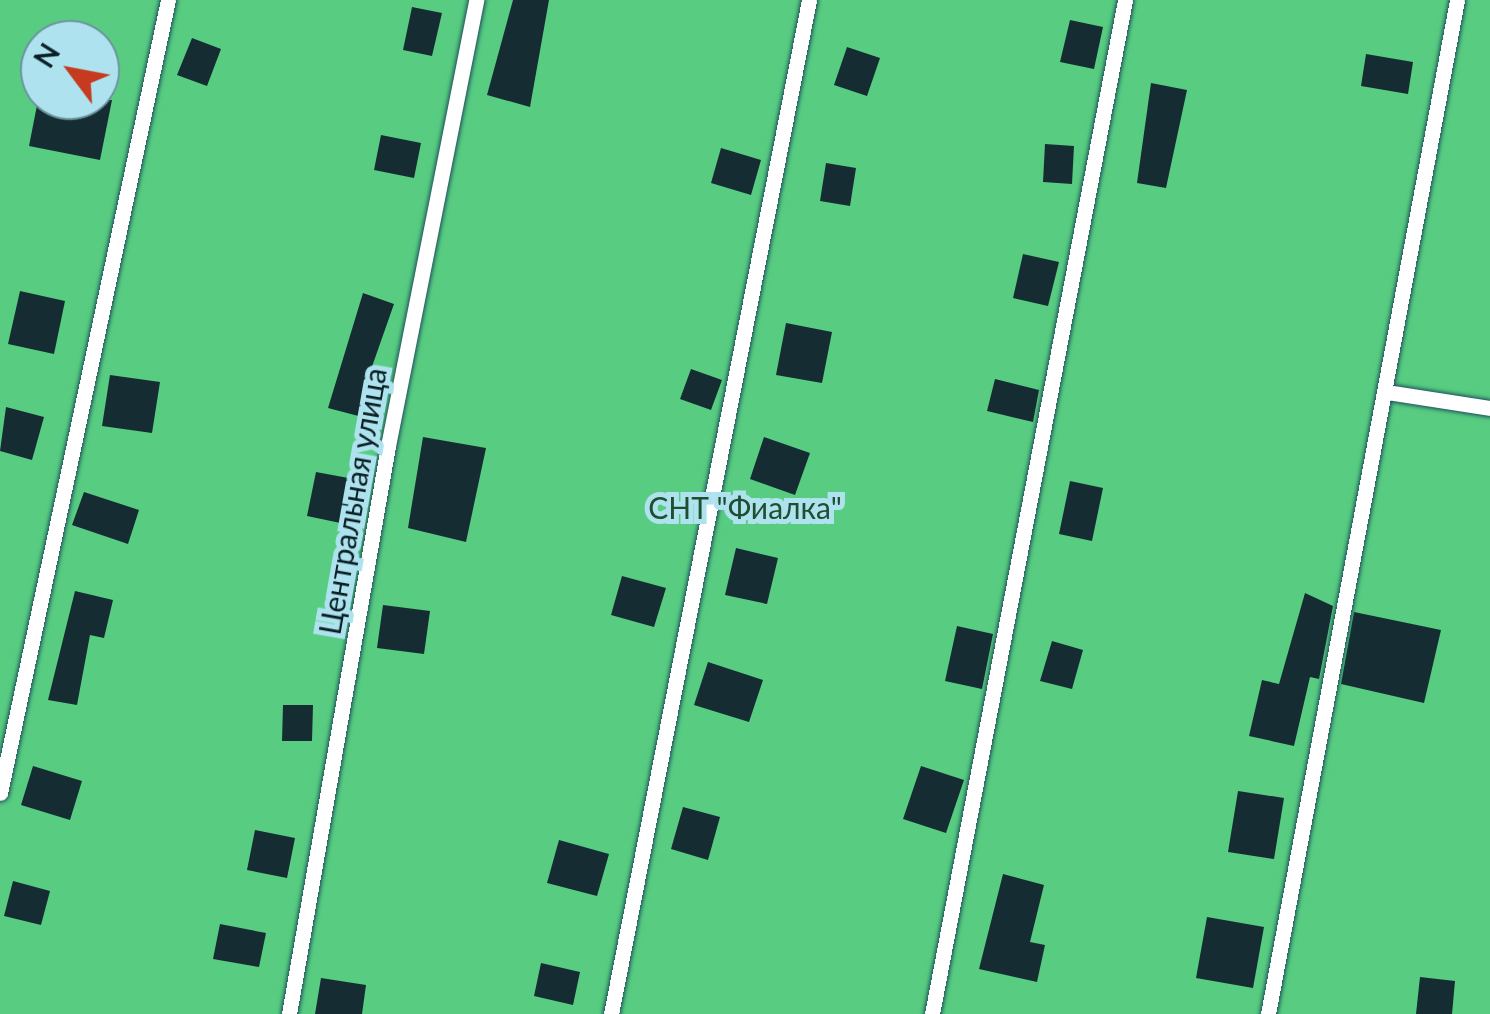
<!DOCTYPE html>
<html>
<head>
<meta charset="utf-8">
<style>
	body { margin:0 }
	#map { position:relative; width:1490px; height:1014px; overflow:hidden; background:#a0d5e0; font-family:Lato,sans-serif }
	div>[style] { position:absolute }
	.green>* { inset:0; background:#58cd82 }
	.building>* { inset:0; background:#152d32 }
	.roads { filter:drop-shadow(0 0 2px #1d515b) drop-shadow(0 0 2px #1d515b) }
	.lane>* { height:15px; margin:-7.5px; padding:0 7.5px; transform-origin:7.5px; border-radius:7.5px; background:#fff }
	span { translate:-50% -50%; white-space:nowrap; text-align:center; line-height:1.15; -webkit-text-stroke:10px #ade2ee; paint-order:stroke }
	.street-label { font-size:30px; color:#091f23 }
	.park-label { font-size:30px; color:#1f4f30 }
	.north { position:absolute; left:20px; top:20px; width:100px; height:100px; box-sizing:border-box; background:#ade2ee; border:2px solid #6b949d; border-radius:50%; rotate:302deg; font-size:28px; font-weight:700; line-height:40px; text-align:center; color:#091f23 }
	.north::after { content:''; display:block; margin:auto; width:35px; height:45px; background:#c63b20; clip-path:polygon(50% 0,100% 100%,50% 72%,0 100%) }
</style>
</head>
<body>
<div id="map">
	<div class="green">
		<div style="clip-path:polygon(evenodd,0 0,1490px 0,1490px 1014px,0 1014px,0 0,40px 40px,100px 40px,100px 100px,40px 100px,40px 40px)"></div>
	</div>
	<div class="building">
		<div style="clip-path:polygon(513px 0,549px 0,530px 107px,487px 95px)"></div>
		<div style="clip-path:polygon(412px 7px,442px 13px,432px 56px,403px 50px)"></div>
		<div style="clip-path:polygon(1070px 20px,1103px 27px,1094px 69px,1060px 62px)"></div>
		<div style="clip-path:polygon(192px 38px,221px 49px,207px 86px,177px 75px)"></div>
		<div style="clip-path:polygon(847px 47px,880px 58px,867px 96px,834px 85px)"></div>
		<div style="clip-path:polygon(1366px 54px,1413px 62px,1408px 94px,1361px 86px)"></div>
		<div style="clip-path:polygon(1151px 83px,1187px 90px,1166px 188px,1137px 183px)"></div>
		<div style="clip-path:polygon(38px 100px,112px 100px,100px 160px,29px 146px)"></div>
		<div style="clip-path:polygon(381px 135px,421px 143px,414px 178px,374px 170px)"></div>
		<div style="clip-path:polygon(1045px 144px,1074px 146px,1072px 184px,1043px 182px)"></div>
		<div style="clip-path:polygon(721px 148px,761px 160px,751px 195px,711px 183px)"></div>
		<div style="clip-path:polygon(826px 163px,856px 168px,850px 206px,820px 201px)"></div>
		<div style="clip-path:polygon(1023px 254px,1059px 262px,1048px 306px,1013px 298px)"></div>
		<div style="clip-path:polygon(20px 291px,65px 301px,54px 354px,8px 344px)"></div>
		<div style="clip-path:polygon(363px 293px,394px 304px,368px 378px,376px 380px,366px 418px,328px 408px)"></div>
		<div style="clip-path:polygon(786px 323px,832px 332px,822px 383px,776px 375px)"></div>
		<div style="clip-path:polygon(691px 369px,722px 380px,711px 410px,680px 399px)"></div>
		<div style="clip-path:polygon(110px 375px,160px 382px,152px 433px,102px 426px)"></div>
		<div style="clip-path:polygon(995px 379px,1039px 390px,1033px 422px,987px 411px)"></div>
		<div style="clip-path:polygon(6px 407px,44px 417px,32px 460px,0 451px)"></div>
		<div style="clip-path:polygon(423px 437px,486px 448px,466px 542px,408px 528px)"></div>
		<div style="clip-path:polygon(764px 437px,810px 453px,795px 495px,750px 479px)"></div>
		<div style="clip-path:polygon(316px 472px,359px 480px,350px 525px,307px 516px)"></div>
		<div style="clip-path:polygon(1070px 481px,1103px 488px,1092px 541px,1059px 534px)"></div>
		<div style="clip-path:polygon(84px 492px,139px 510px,128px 544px,72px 525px)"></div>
		<div style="clip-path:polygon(736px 548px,778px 558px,767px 604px,725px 595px)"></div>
		<div style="clip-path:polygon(622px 576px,666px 588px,654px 627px,611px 615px)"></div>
		<div style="clip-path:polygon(75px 591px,113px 600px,104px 638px,90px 635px,77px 705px,48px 700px)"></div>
		<div style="clip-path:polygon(1305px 593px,1333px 606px,1319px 679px,1310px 677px,1294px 746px,1249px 736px,1262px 680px,1279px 684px)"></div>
		<div style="clip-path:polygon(383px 605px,430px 611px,424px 654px,377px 648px)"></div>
		<div style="clip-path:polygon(1354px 612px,1441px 630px,1424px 703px,1341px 684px)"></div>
		<div style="clip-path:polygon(957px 626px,993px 634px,982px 689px,945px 681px)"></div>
		<div style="clip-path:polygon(1052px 641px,1083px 650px,1072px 689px,1040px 681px)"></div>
		<div style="clip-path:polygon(708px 662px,763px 680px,749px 722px,694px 705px)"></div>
		<div style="clip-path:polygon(283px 705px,313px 705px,312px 741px,282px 741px)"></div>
		<div style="clip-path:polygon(33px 766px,82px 781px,70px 820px,21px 805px)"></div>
		<div style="clip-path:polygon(921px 766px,964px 780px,946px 833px,903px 819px)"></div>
		<div style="clip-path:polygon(1238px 791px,1284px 798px,1274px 859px,1228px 852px)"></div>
		<div style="clip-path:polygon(683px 807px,720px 817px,708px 860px,671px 849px)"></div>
		<div style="clip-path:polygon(255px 830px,295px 838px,287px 878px,247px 870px)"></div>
		<div style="clip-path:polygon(559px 840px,609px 854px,597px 896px,547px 883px)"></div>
		<div style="clip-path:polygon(1003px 874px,1044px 885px,1030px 942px,1045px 945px,1037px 982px,979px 969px)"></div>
		<div style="clip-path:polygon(13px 881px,50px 891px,41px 925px,4px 916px)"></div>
		<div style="clip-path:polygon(1207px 917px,1264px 927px,1253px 988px,1196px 978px)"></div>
		<div style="clip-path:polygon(220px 924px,266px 933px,259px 967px,213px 959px)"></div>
		<div style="clip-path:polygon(541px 963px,580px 972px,573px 1005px,534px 996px)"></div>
		<div style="clip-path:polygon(1420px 977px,1455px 981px,1452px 1014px,1416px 1014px)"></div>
		<div style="clip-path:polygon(321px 978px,366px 985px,362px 1014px,315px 1014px)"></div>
	</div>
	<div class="roads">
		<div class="lane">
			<div style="left:1387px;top:392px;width:104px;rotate:8.8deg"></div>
			<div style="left:0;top:793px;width:811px;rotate:-78.04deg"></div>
			<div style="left:289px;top:1014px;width:577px;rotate:-80.11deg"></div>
			<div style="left:388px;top:446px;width:455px;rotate:-78.8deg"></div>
			<div style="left:611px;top:1014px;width:1033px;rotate:-78.95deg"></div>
			<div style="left:932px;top:1014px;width:1032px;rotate:-79.22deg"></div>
			<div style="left:1268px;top:1014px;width:1031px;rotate:-79.44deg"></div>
		</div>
	</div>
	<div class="street-label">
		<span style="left:352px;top:501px;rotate:-80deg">Центральная улица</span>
	</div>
	<div class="park-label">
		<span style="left:745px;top:507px">СНТ "Фиалка"</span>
	</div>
	<div class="north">N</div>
</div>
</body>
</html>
